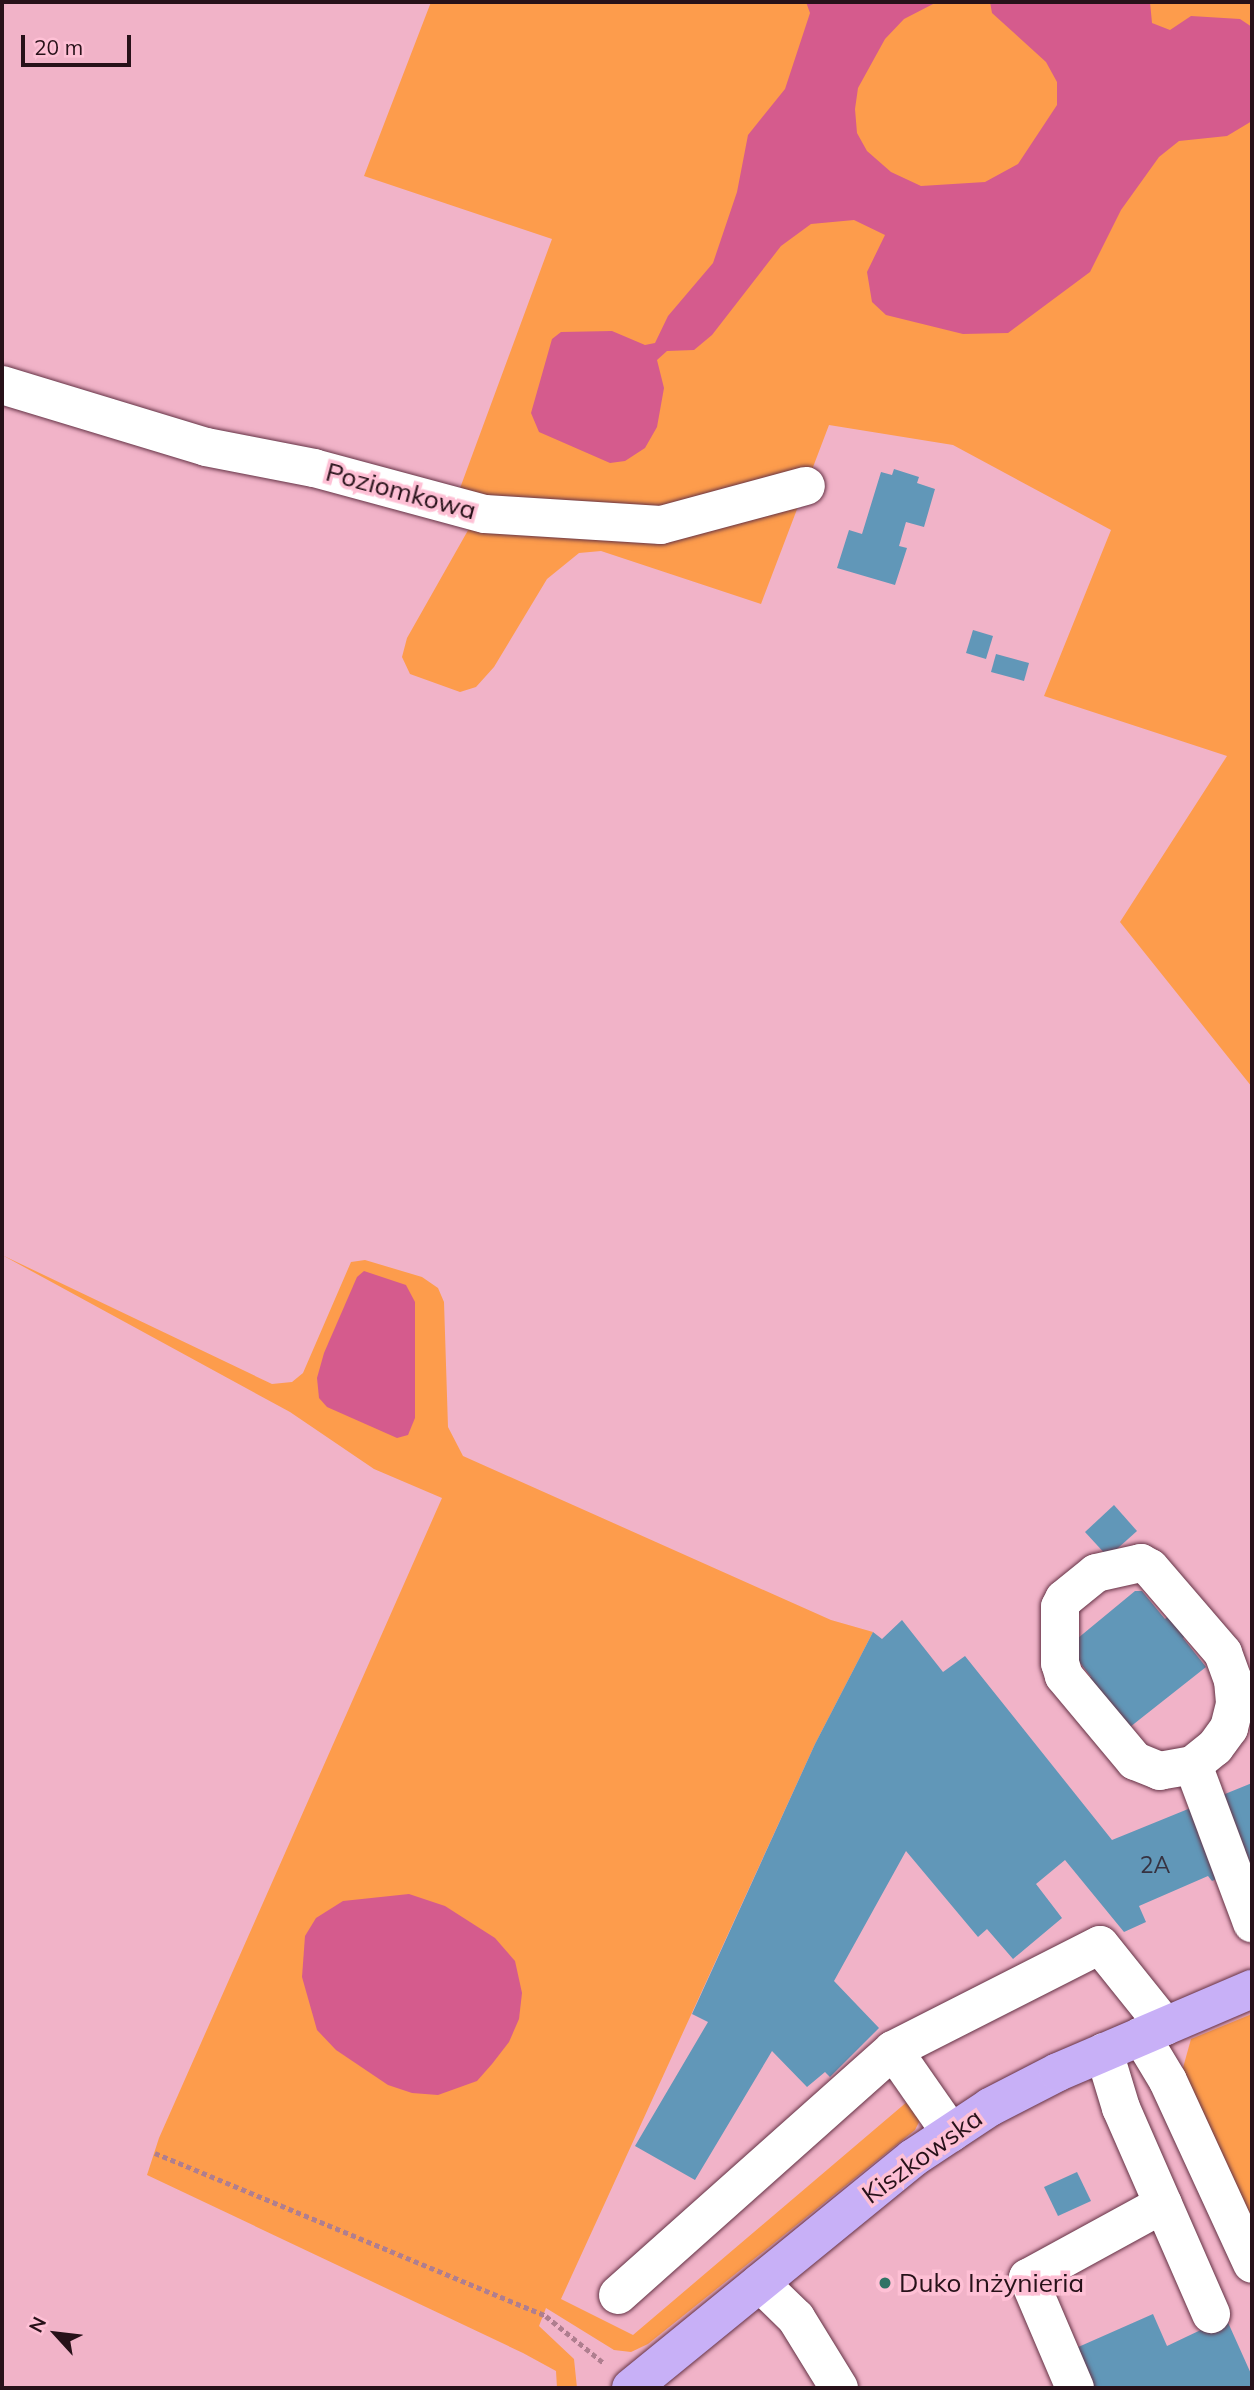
<!DOCTYPE html>
<html>
<head>
<meta charset="utf-8">
<style>
	body { margin:0 }
	#map { position:relative; width:1254px; height:2390px; overflow:hidden; background:#f1b3c8; font-family:Mulish,sans-serif }
	div>[style] { position:absolute }
	.green>* { inset:0; background:#fd9c4c }
	.water>* { inset:0; background:#d55b8d }
	.building>* { inset:0; background:#6197b8 }
	.path>* { height:4.5px; margin-top:-2.25px; transform-origin:0; background:repeating-linear-gradient(90deg,#af7e8f 0 5px,transparent 0 8.5px) }
	.roads { filter:drop-shadow(0 0 2px #643245) drop-shadow(0 0 2px #643245) }
	.minor>* { height:38px; margin:-19px; padding:0 19px; transform-origin:19px; border-radius:19px; background:#fff }
	.major>* { height:38px; margin:-19px; padding:0 19px; transform-origin:19px; border-radius:19px; background:#c8b0f7 }
	.dots>* { width:19px; height:19px; translate:-50% -50%; box-sizing:border-box; border:4px solid #fec0d5; border-radius:50% }
	span { translate:-50% -50%; white-space:nowrap; text-align:center; line-height:1.15; -webkit-text-stroke:7px #fec0d5; paint-order:stroke }
	.number-label { font-size:23px; color:#363241 }
	.number-label span { -webkit-text-stroke-width:0 }
	.street-label { font-size:26px; color:#271119 }
	.poi-label { font-size:26px; color:#271119 }
	.left { translate:0 -50%; text-align:left }
	.frame { position:absolute; inset:0; border:4px solid #271119; pointer-events:none }
	.north { position:absolute; left:21px; top:2299px; width:70px; height:70px; -webkit-text-stroke:5px #fec0d5; paint-order:stroke; rotate:297deg; font-size:19px; font-weight:700; line-height:28px; text-align:center; color:#271119 }
	.north::after { content:''; display:block; margin:auto; width:24px; height:32px; background:#271119; clip-path:polygon(50% 0,100% 100%,50% 72%,0 100%) }
	.scale { position:absolute; left:21px; top:35px; width:110px; height:32px; box-sizing:border-box; border:4px solid #271119; border-top:0; padding-left:9px; font-size:21px; line-height:24px; white-space:nowrap; color:#271119; -webkit-text-stroke:5px #fec0d5; paint-order:stroke }
</style>
</head>
<body>
<div id="map">
	<div class="green">
		<div style="clip-path:polygon(431px 2px,1252px 2px,1252px 1087px,1120px 922px,1227px 756px,1044px 696px,1111px 530px,953px 445px,829px 425px,761px 604px,601px 551px,579px 553px,547px 579px,494px 667px,476px 687px,460px 692px,410px 674px,402px 657px,407px 638px,471px 525px,449px 518px,552px 239px,364px 176px)"></div>
		<div style="clip-path:polygon(2px 1255px,272px 1384px,292px 1382px,303px 1373px,351px 1262px,365px 1260px,422px 1277px,438px 1288px,444px 1302px,448px 1427px,463px 1456px,831px 1620px,873px 1632px,815px 1744px,561px 2299px,633px 2335px,908px 2101px,922px 2116px,915px 2130px,648px 2344px,631px 2352px,614px 2350px,546px 2308px,539px 2326px,574px 2359px,577px 2388px,557px 2388px,556px 2371px,523px 2353px,147px 2175px,159px 2138px,442px 1498px,374px 1469px,290px 1412px)"></div>
		<div style="clip-path:polygon(1252px 2014px,1252px 2220px,1181px 2075px,1191px 2039px)"></div>
	</div>
	<div class="water">
		<div style="clip-path:polygon(806px 2px,937px 2px,904px 19px,885px 39px,858px 88px,855px 109px,857px 133px,867px 151px,891px 172px,921px 186px,985px 182px,1018px 164px,1057px 105px,1057px 82px,1046px 62px,992px 13px,990px 2px,1150px 2px,1152px 23px,1170px 30px,1191px 16px,1240px 19px,1252px 27px,1252px 121px,1227px 136px,1179px 141px,1159px 157px,1121px 210px,1090px 272px,1008px 333px,963px 334px,886px 315px,872px 302px,867px 272px,885px 235px,854px 220px,811px 224px,781px 246px,712px 335px,694px 350px,667px 351px,657px 360px,664px 388px,657px 427px,645px 448px,625px 461px,610px 463px,539px 432px,531px 413px,552px 339px,561px 332px,612px 331px,645px 345px,655px 343px,668px 316px,713px 263px,737px 192px,748px 135px,785px 89px,810px 13px)"></div>
		<div style="clip-path:polygon(364px 1271px,406px 1285px,415px 1302px,415px 1418px,408px 1435px,397px 1438px,327px 1407px,319px 1398px,317px 1378px,324px 1353px,357px 1277px)"></div>
		<div style="clip-path:polygon(409px 1894px,445px 1906px,495px 1938px,515px 1961px,522px 1993px,519px 2019px,509px 2042px,492px 2064px,477px 2081px,438px 2095px,412px 2093px,388px 2085px,336px 2050px,317px 2030px,302px 1977px,305px 1936px,316px 1918px,343px 1901px)"></div>
	</div>
	<div class="building">
		<div style="clip-path:polygon(894px 469px,919px 477px,917px 483px,935px 489px,924px 527px,906px 522px,899px 546px,907px 548px,895px 585px,837px 568px,849px 530px,862px 534px,881px 472px,892px 475px)"></div>
		<div style="clip-path:polygon(973px 630px,993px 636px,986px 659px,966px 653px)"></div>
		<div style="clip-path:polygon(996px 654px,1029px 663px,1024px 681px,991px 672px)"></div>
		<div style="clip-path:polygon(1114px 1505px,1137px 1531px,1108px 1557px,1085px 1532px)"></div>
		<div style="clip-path:polygon(1135px 1591px,1142px 1591px,1165px 1619px,1175px 1610px,1192px 1631px,1183px 1638px,1206px 1667px,1130px 1727px,1082px 1683px,1091px 1677px,1071px 1651px,1072px 1643px)"></div>
		<div style="clip-path:polygon(902px 1620px,943px 1672px,965px 1656px,1112px 1840px,1252px 1783px,1252px 1865px,1212px 1881px,1208px 1876px,1139px 1906px,1146px 1922px,1124px 1932px,1065px 1860px,1036px 1884px,1062px 1918px,1013px 1959px,987px 1929px,978px 1937px,906px 1851px,834px 1981px,879px 2028px,830px 2077px,825px 2072px,807px 2087px,772px 2051px,695px 2180px,635px 2146px,708px 2022px,692px 2014px,815px 1744px,873px 1632px,882px 1639px)"></div>
		<div style="clip-path:polygon(1077px 2172px,1091px 2201px,1058px 2216px,1044px 2187px)"></div>
		<div style="clip-path:polygon(1153px 2314px,1167px 2346px,1226px 2318px,1252px 2376px,1252px 2388px,1094px 2388px,1076px 2348px)"></div>
	</div>
	<div class="path">
		<div style="left:155px;top:2153px;width:424px;rotate:22.6deg"></div>
		<div style="left:546px;top:2316px;width:76px;rotate:39.1deg"></div>
	</div>
	<div class="roads">
		<div class="minor">
			<div style="left:2px;top:385px;width:213px;rotate:16.9deg"></div>
			<div style="left:206px;top:447px;width:110px;rotate:11deg"></div>
			<div style="left:314px;top:468px;width:177px;rotate:15.1deg"></div>
			<div style="left:485px;top:514px;width:176px;rotate:3.6deg"></div>
			<div style="left:661px;top:525px;width:150px;rotate:-15.1deg"></div>
			<div style="left:1141px;top:1563px;width:10px;rotate:29deg"></div>
			<div style="left:1150px;top:1568px;width:112px;rotate:49.3deg"></div>
			<div style="left:1223px;top:1653px;width:29px;rotate:70deg"></div>
			<div style="left:1233px;top:1680px;width:24px;rotate:85deg"></div>
			<div style="left:1235px;top:1704px;width:25px;rotate:104deg"></div>
			<div style="left:1229px;top:1728px;width:24px;rotate:126deg"></div>
			<div style="left:1215px;top:1747px;width:28px;rotate:141deg"></div>
			<div style="left:1193px;top:1765px;width:34px;rotate:170deg"></div>
			<div style="left:1160px;top:1771px;width:27px;rotate:-158deg"></div>
			<div style="left:1135px;top:1761px;width:111px;rotate:-129.9deg"></div>
			<div style="left:1064px;top:1676px;width:14px;rotate:-107deg"></div>
			<div style="left:1060px;top:1663px;width:56px;rotate:-90deg"></div>
			<div style="left:1060px;top:1607px;width:9px;rotate:-63deg"></div>
			<div style="left:1064px;top:1599px;width:41px;rotate:-39.1deg"></div>
			<div style="left:1096px;top:1573px;width:46px;rotate:-12.5deg"></div>
			<div style="left:1193px;top:1765px;width:169px;rotate:69.5deg"></div>
			<div style="left:1141px;top:2036px;width:52px;rotate:59deg"></div>
			<div style="left:1168px;top:2081px;width:201px;rotate:65.3deg"></div>
			<div style="left:893px;top:2050px;width:101px;rotate:55.1deg"></div>
			<div style="left:1104px;top:2052px;width:59px;rotate:73.1deg"></div>
			<div style="left:1121px;top:2108px;width:225px;rotate:66.4deg"></div>
			<div style="left:760px;top:2283px;width:50px;rotate:44.2deg"></div>
			<div style="left:796px;top:2318px;width:82px;rotate:58.4deg"></div>
			<div style="left:618px;top:2295px;width:368px;rotate:-41.7deg"></div>
			<div style="left:893px;top:2050px;width:232px;rotate:-26.9deg"></div>
			<div style="left:1100px;top:1945px;width:104px;rotate:51.3deg"></div>
			<div style="left:1075px;top:2388px;width:120px;rotate:-113.1deg"></div>
			<div style="left:1028px;top:2278px;width:154px;rotate:-28.7deg"></div>
		</div>
		<div class="major">
			<div style="left:631px;top:2388px;width:364px;rotate:-39.2deg"></div>
			<div style="left:913px;top:2158px;width:92px;rotate:-33.5deg"></div>
			<div style="left:990px;top:2107px;width:76px;rotate:-27.2deg"></div>
			<div style="left:1058px;top:2072px;width:211px;rotate:-23.2deg"></div>
		</div>
	</div>
	<div class="dots">
		<div style="left:885px;top:2283px;background:#307365"></div>
	</div>
	<div class="number-label">
		<span style="left:1155px;top:1865px">2A</span>
	</div>
	<div class="street-label">
		<span style="left:401px;top:491px;rotate:15deg">Poziomkowa</span>
		<span style="left:922px;top:2156px;rotate:-36deg">Kiszkowska</span>
	</div>
	<div class="poi-label">
		<span class="left" style="left:899px;top:2283px">Duko Inżynieria</span>
	</div>
	<div class="frame"></div>
	<div class="north">N</div>
	<div class="scale">20 m</div>
</div>
</body>
</html>
